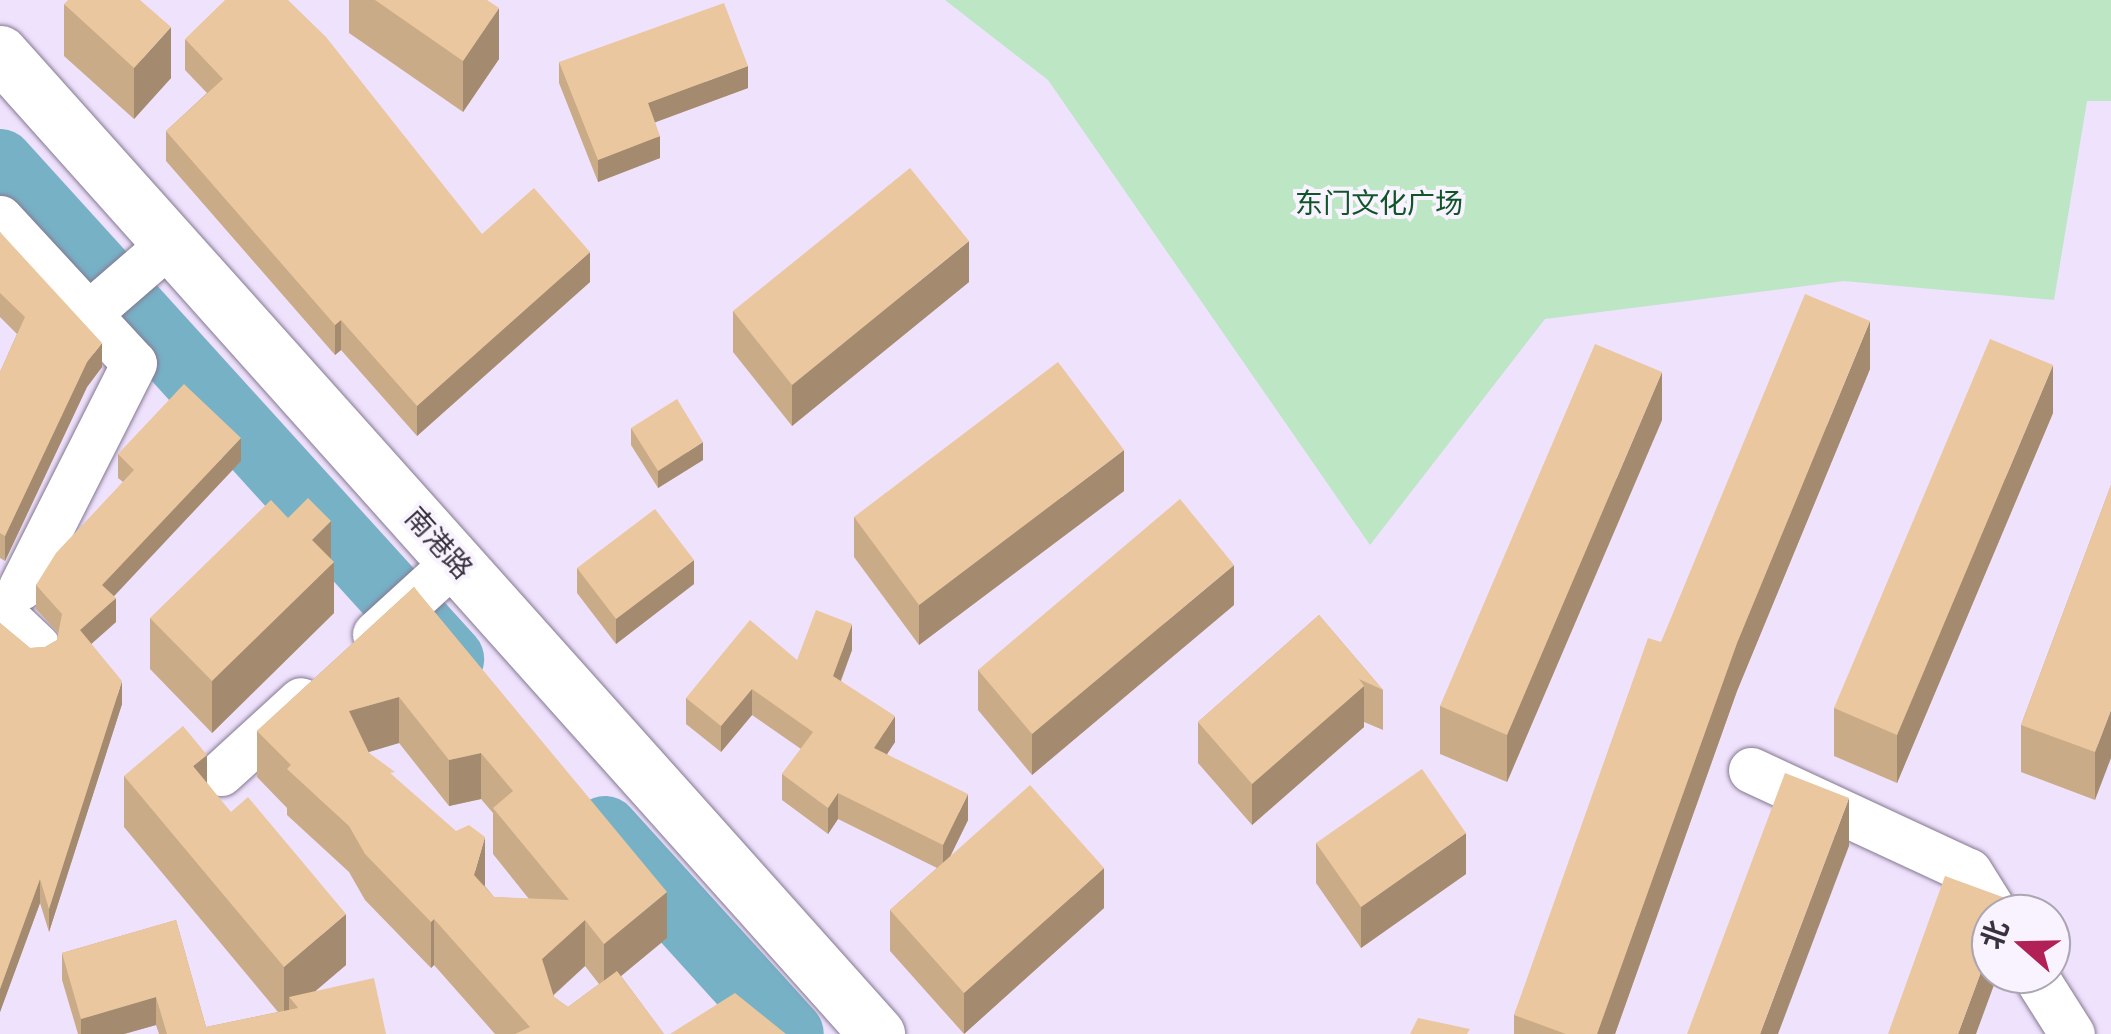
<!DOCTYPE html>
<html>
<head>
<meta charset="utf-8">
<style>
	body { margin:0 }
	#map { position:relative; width:2111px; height:1034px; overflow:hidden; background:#efe2fd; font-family:Ubuntu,"Noto Sans SC",sans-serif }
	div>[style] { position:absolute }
	.green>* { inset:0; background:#bce6c4 }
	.river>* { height:68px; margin:-34px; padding:0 34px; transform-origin:34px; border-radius:34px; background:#77b1c6 }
	.roads { filter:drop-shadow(0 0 2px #847891) drop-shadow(0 0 2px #847891) }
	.minor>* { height:45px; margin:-22.5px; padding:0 22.5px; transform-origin:22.5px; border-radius:22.5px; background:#fff }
	.tertiary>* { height:55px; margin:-27.5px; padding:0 27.5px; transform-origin:27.5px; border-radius:27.5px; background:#fff }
	.wall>* { inset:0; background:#c9ab88 }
	.shaded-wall>* { inset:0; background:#a48b6f }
	.building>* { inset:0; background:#eac79e }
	span { translate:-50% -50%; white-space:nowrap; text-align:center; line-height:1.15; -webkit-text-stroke:8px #f8f3fe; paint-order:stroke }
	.park-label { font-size:28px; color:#105529 }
	.street-label { font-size:28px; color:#37323d }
	.north { position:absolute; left:1971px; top:894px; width:100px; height:100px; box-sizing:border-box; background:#f8f3fe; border:2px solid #aba6b1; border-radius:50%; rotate:290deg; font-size:28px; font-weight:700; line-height:40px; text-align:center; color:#37323d }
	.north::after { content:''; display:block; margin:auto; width:35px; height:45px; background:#b12156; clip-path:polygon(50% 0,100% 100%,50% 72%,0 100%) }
</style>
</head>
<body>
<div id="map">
	<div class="green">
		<div style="clip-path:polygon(945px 0,2111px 0,2111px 101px,2087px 101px,2054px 300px,1844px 281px,1545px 319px,1370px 545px,1048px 80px)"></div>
	</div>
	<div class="river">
		<div style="left:0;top:163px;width:670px;rotate:47.78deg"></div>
		<div style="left:605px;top:830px;width:275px;rotate:47.8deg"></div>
	</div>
	<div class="roads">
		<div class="minor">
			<div style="left:0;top:218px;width:197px;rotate:47.3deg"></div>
			<div style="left:134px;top:363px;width:251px;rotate:116.8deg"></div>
			<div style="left:88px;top:314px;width:108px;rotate:-40.9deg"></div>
			<div style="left:0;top:611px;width:51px;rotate:43.4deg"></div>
			<div style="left:375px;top:634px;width:108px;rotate:-42.4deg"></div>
			<div style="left:1751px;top:770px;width:240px;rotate:24.9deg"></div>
			<div style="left:1969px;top:871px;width:51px;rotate:57.9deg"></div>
			<div style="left:221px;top:773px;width:108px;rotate:-42.4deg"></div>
			<div style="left:2034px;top:974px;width:71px;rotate:57.7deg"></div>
		</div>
		<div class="tertiary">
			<div style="left:0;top:53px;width:1316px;rotate:48.2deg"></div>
		</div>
	</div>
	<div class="wall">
		<div style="clip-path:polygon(349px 0,487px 0,499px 59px,463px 112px,349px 33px)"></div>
		<div style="clip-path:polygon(64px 4px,171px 78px,134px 119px,64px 56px)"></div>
		<div style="clip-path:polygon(185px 39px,482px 234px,590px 282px,417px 436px,341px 350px,335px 355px,166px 161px,166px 131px,207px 93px,185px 70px)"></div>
		<div style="clip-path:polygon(559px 62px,748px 88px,655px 122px,660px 158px,598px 182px,559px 83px)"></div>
		<div style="clip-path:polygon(0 232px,102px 367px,87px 387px,5px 561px,0 558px,0 372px,17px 334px,0 317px)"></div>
		<div style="clip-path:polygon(969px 282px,792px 426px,733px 352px,733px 311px)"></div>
		<div style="clip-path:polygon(1870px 369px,1737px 691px,1615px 1034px,1514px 1034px,1514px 1015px,1661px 642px)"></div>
		<div style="clip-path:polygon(2053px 413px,1897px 783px,1834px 756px,1834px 708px)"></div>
		<div style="clip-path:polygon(1662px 420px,1507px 782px,1440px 754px,1440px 706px)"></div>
		<div style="clip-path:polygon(631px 428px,703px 460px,658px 488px,631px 445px)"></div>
		<div style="clip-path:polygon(118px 454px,241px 461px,113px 596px,116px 622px,91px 644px,122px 704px,49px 932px,40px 903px,0 1012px,0 623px,30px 648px,45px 647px,57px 640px,58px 633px,36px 609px,36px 585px,123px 482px,118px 478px)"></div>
		<div style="clip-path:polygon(2111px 485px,2095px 800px,2021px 772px,2021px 725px)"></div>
		<div style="clip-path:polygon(1124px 491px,919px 645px,854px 557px,854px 517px)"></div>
		<div style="clip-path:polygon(331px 559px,334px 613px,212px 733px,150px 669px,150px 618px)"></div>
		<div style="clip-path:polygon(577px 568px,694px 584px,616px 644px,577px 593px)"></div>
		<div style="clip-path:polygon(evenodd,414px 587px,667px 938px,621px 976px,664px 1034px,495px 1034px,434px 965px,431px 968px,365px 900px,349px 872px,287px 815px,287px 808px,257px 777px,257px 731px,414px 587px,399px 743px,449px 806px,481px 799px,493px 813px,493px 854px,529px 899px,494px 897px,485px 886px,485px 884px,395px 778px,368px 752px,399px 743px,414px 587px,585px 966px,599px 984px,568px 1007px,554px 997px,554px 995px,585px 966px)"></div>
		<div style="clip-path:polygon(1234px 605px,1032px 775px,978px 710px,978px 670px)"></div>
		<div style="clip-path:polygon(1319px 615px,1383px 690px,1383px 730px,1364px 722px,1364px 727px,1252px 825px,1198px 763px,1198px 722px)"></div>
		<div style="clip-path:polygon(852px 650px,841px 681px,895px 742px,887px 754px,968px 820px,950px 857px,1104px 908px,964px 1034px,890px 951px,890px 910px,937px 868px,838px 819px,828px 834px,782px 800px,782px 774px,801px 749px,752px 715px,721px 752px,686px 724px,686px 698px,797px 660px)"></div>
		<div style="clip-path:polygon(124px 776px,207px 783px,346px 965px,315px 991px,386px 1034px,159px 1034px,156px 1025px,124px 1034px,78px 1034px,62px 980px,62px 953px,176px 920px,206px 1027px,278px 1012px,124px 827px)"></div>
		<div style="clip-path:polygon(1316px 843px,1466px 874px,1361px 948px,1316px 883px)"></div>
	</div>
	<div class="shaded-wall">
		<div style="clip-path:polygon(499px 8px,499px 59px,463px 112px,463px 61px)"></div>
		<div style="clip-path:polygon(171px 27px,171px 78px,134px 119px,134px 68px)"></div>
		<div style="clip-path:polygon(748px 66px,748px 88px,648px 125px,648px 103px)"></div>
		<div style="clip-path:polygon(660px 136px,660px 158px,598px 182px,598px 160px)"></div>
		<div style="clip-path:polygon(969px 241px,969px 282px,792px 426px,792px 385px)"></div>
		<div style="clip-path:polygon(590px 252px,590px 282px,417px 436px,417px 406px)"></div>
		<div style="clip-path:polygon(341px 320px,341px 350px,335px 355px,335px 325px)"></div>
		<div style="clip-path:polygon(1870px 321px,1870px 369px,1737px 691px,1615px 1034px,1597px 1034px,1737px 643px)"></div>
		<div style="clip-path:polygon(102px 343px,102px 367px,87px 387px,5px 561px,5px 536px,87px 362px)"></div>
		<div style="clip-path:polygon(2053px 365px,2053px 413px,1897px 783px,1897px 735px)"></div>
		<div style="clip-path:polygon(1662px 372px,1662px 420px,1507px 782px,1507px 735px)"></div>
		<div style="clip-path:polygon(241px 438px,241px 461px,102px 609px,102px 585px)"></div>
		<div style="clip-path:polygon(703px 442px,703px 460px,658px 488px,658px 471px)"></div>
		<div style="clip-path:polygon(1124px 450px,1124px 491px,919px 645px,919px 605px)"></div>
		<div style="clip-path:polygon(331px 521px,331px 565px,334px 562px,334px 613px,212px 733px,212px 681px,312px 540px)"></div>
		<div style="clip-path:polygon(694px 560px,694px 584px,616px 644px,616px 619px)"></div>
		<div style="clip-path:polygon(1234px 565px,1234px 605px,1032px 775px,1032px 734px)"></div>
		<div style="clip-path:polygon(116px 598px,116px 622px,80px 654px,80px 630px)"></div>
		<div style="clip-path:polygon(852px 624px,852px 650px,833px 701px,833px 676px)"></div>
		<div style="clip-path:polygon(122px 681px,122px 704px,49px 932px,49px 909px)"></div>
		<div style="clip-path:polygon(1364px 686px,1364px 727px,1252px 825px,1252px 784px)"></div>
		<div style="clip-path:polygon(752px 689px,752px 715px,721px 752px,721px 726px)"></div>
		<div style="clip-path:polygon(399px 697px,399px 743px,349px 758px,349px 711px)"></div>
		<div style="clip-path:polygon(2111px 710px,2111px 758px,2095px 800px,2095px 752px)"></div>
		<div style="clip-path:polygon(895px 716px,895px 742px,874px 774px,874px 748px)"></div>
		<div style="clip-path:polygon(481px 753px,481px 799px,449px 806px,449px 760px)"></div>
		<div style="clip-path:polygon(207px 755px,207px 806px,193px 766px)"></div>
		<div style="clip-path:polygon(838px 793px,838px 819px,828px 834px,828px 808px)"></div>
		<div style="clip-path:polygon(968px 794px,968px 820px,943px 871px,943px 845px)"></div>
		<div style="clip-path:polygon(1849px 798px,1849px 846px,1778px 1034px,1760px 1034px)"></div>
		<div style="clip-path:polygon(1466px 833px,1466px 874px,1361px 948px,1361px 907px)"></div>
		<div style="clip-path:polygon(485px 837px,485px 884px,474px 921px,474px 875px)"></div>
		<div style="clip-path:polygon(1104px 868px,1104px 908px,964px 1034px,964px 993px)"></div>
		<div style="clip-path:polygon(40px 879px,40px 903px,0 1012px,0 989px)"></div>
		<div style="clip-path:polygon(667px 892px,667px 938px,604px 990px,604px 944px)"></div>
		<div style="clip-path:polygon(2008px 899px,2008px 914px,2002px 914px)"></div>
		<div style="clip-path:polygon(346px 914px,346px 965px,297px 1007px,289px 997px,289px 1014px,284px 1018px,284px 967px)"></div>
		<div style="clip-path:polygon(434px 919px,434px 965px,431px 968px,431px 922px)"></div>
		<div style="clip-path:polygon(585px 920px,585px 966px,542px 1005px,542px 959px)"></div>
		<div style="clip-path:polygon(1991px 945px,1991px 974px,1998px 974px,1976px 1034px,1958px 1034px)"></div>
		<div style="clip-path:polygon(156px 997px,156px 1025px,124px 1034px,81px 1034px,81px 1019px)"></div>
	</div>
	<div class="building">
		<div style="clip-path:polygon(68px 0,140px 0,171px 27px,134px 68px,64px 4px)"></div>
		<div style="clip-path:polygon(225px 0,288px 0,326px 37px,482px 234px,534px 188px,590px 252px,417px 406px,341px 320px,335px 325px,166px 131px,223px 79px,185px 39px)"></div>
		<div style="clip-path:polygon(375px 0,487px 0,499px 8px,463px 61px)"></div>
		<div style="clip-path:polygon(724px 3px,748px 66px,648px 103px,660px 136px,598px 160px,559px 62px)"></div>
		<div style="clip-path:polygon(910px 168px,969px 241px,792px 385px,733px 311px)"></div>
		<div style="clip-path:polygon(0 232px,102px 343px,87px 362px,5px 536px,0 533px,0 372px,25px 317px,0 293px)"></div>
		<div style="clip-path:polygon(1805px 294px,1870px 321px,1737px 643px,1597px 1034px,1566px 1034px,1514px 1015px,1648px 638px,1661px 642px)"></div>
		<div style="clip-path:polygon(1990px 339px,2053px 365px,1897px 735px,1834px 708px)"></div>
		<div style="clip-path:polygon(1595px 344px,1662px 372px,1507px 735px,1440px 706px)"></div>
		<div style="clip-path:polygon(1058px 362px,1124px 450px,919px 605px,854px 517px)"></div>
		<div style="clip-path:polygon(184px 384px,241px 438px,102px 585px,116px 598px,80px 630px,122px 681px,49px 909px,40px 879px,0 989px,0 623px,30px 648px,45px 647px,57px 640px,62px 614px,36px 585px,56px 553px,134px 470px,118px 454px)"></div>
		<div style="clip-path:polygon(677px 399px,703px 442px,658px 471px,631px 428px)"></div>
		<div style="clip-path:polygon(2111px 485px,2111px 710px,2095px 752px,2021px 725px)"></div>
		<div style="clip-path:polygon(308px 498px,331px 521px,312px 540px,334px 562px,212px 681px,150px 618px,271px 500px,288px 518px)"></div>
		<div style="clip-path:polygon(1180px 499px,1234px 565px,1032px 734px,978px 670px)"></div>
		<div style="clip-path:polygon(655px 509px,694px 560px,616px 619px,577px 568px)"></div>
		<div style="clip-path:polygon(evenodd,414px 587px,667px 892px,604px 944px,585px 920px,542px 959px,554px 997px,568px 1007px,617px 971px,664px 1034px,515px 1034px,530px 1027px,434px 919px,431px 922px,365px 854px,349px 826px,287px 769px,291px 765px,257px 731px,414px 587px,399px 697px,449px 760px,481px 753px,513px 791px,493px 808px,569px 900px,494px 897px,474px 875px,485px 837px,469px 825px,456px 831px,390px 773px,395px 772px,369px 753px,349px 711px,399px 697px)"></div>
		<div style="clip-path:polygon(816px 610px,852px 624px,833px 676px,895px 716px,874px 748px,968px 794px,943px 845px,838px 793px,828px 808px,782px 774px,813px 732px,752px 689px,721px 726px,686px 698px,750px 620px,797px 660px)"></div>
		<div style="clip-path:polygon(1319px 615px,1383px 690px,1359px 679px,1364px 686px,1252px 784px,1198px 722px)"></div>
		<div style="clip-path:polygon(183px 726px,207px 755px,193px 766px,231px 812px,248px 797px,346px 914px,284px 967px,124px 776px)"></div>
		<div style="clip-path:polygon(1422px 769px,1466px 833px,1361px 907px,1316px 843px)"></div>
		<div style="clip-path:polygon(1785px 773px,1849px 798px,1760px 1034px,1687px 1034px)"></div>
		<div style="clip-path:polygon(1030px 785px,1104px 868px,964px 993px,890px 910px)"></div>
		<div style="clip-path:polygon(1945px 876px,2008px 899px,2002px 914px,1991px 914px,1991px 945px,1958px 1034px,1888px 1034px)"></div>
		<div style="clip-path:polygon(176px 920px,206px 1027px,298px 1008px,289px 997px,374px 978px,386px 1034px,167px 1034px,156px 997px,81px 1019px,62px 953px)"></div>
		<div style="clip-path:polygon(735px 993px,786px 1034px,670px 1034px)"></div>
		<div style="clip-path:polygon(1418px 1018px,1470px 1029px,1467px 1034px,1410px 1034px)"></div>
	</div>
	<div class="park-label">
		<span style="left:1379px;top:203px">东门文化广场</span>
	</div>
	<div class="street-label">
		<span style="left:439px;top:543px;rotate:48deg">南港路</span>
	</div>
	<div class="north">北</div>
</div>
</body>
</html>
